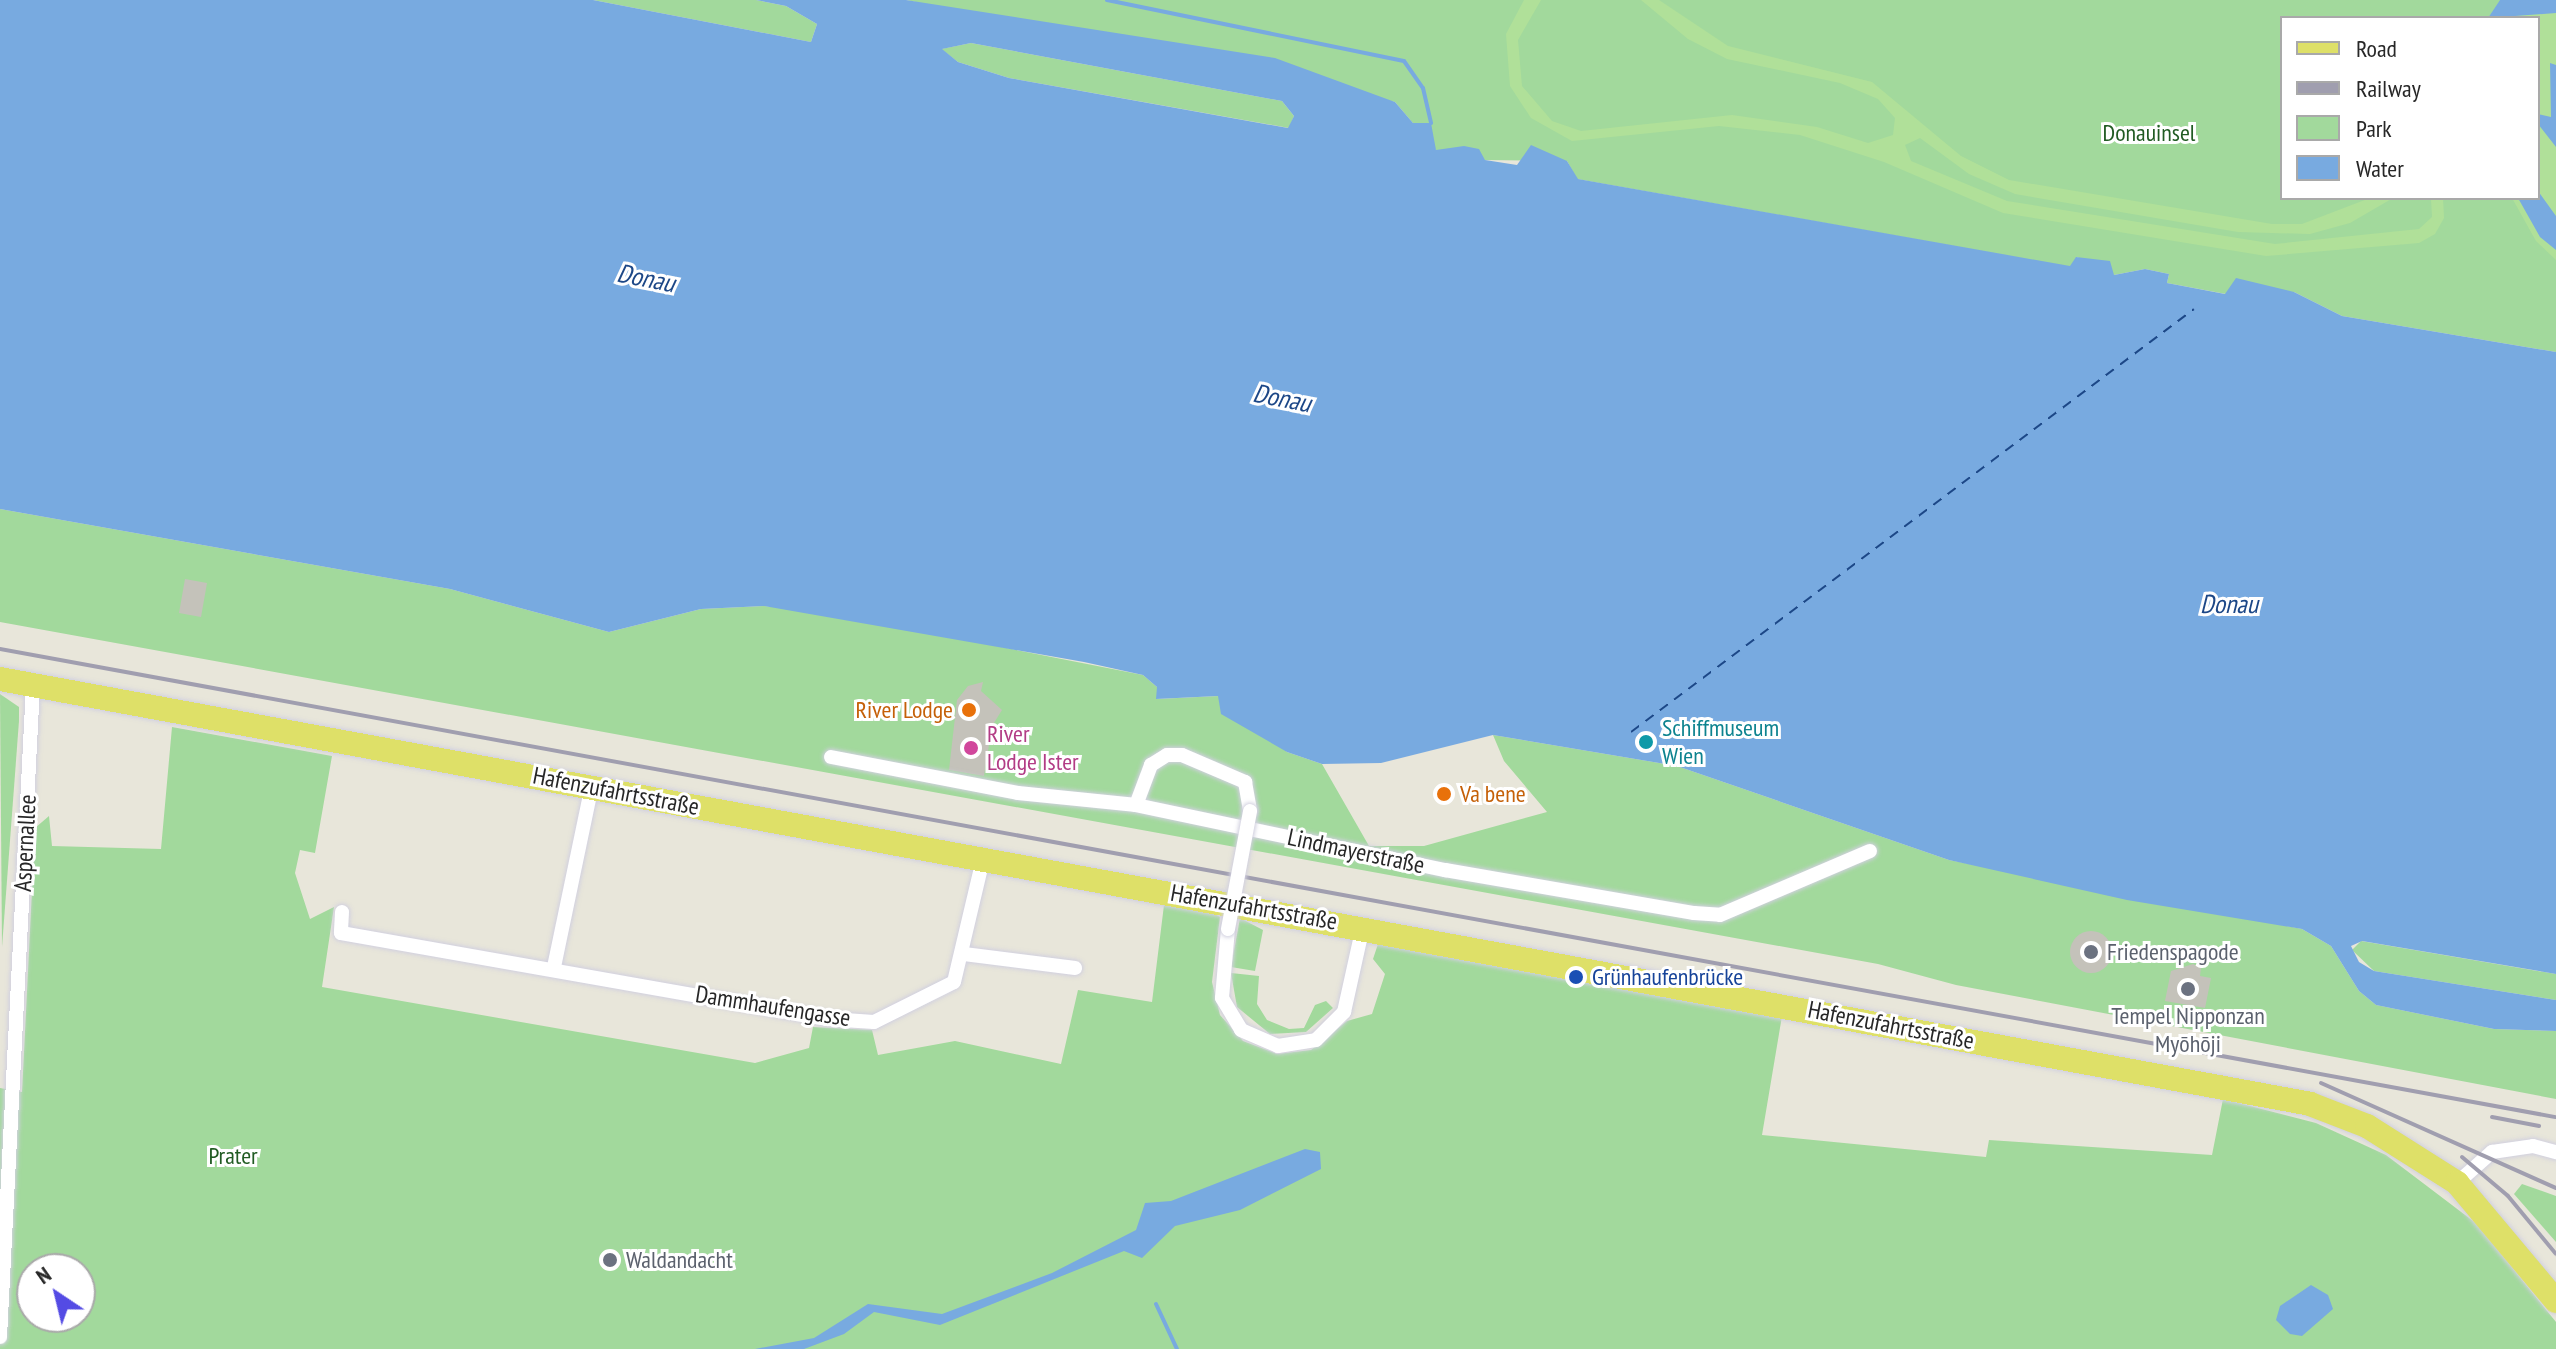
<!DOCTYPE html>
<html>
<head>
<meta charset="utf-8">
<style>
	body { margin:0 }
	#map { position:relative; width:2556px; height:1349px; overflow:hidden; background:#e8e6da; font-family:"PT Sans Narrow",sans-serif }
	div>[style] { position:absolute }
	.green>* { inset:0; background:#a2d99c }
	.pitch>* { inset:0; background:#b0e099 }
	.water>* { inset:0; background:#78aae0 }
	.stream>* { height:4px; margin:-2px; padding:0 2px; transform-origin:2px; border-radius:2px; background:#78aae0 }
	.ferry>* { height:2px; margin-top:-1px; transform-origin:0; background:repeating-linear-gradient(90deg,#1c4787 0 10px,transparent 0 18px) }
	.building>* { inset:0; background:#c4c2ba }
	.round { border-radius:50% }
	.roads { filter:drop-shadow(0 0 2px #d1d0df) drop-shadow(0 0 2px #d1d0df) }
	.street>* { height:14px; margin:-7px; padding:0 7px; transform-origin:7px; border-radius:7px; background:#fff }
	.primary>* { height:24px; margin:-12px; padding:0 12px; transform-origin:12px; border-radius:12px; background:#dee068 }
	.rail>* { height:4px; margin:-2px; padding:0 2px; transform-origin:2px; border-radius:2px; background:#a09eaf }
	.bridges { filter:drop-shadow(0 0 2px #d1d0df) drop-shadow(0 0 2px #d1d0df) }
	.street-bridge>* { height:14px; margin:-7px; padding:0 7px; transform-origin:7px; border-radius:7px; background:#fff }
	.dots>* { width:22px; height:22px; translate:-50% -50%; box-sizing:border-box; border:4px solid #fff; border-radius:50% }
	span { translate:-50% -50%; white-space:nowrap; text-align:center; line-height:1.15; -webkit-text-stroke:6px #fff; paint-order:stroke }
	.park-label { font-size:24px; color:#215b23 }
	.food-label { font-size:24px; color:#c56008 }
	.right { translate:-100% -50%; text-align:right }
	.left { translate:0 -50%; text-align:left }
	.culture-label { font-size:24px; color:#0d838f }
	.hotel-label { font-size:24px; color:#b23c85 }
	.street-label { font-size:24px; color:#272727 }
	.worship-label { font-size:24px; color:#5b616d }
	.transit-label { font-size:24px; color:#164399 }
	.water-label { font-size:26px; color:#1c4787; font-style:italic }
	.legend { position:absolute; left:2280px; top:16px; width:260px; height:184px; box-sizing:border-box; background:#fff; border:2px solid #a9a9a9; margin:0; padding:10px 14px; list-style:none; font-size:24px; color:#272727 }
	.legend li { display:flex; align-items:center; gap:16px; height:40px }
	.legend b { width:40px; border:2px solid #a9a9a9 }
	.north { position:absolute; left:16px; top:1253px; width:80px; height:80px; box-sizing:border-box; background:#fff; border:2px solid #a9a9a9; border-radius:50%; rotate:325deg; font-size:22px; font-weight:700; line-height:32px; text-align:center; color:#272727 }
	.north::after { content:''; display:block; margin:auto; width:28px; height:36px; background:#544be4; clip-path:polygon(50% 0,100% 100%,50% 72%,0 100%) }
</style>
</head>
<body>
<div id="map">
	<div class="green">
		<div style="clip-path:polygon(593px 0,756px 0,786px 6px,817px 24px,811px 42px)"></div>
		<div style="clip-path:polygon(evenodd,906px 0,2556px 0,2556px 352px,2342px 316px,2294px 292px,2226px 294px,2167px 283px,2169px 274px,2145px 269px,2114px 275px,2077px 257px,2071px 267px,1577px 179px,1567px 161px,1485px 160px,1436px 150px,1395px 102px,906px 0,2282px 18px,2538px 18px,2538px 198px,2282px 198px,2282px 18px)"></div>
		<div style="clip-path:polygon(971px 43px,1282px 101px,1294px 116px,1289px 128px,1009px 78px,958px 62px,941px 49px)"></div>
		<div style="clip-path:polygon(0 509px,450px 589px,609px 632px,701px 609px,764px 606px,824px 612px,1143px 675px,1157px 687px,1157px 699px,1219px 696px,1287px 752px,1322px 764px,1369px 846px,1424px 846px,1547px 812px,1504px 761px,1493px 735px,1677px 766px,1949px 860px,2302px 929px,2331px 946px,2359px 991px,2376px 1005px,2494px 1029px,2556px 1031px,2556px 1099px,1956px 985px,1878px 964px,0 622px)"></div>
		<div style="clip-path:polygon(0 694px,19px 707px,19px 721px,2px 947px)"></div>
		<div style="clip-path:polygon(evenodd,172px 727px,332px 756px,315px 853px,300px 850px,295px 873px,310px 919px,334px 907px,322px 987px,755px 1063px,809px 1048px,813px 1027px,872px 1030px,878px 1055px,955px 1041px,1061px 1064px,1078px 990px,1152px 1002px,1164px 905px,1213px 913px,1220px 917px,1212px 982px,1220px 1015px,1243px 1041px,1277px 1054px,1311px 1050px,1347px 1021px,1372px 1014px,1385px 974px,1373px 959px,1378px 944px,1782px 1016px,1762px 1135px,1986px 1157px,1989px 1140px,2212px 1155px,2223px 1099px,2316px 1123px,2386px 1155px,2477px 1224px,2556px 1322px,2556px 1349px,0 1349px,0 1088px,22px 1092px,35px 828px,49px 816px,52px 846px,161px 849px,172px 727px,32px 1269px,80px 1269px,80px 1317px,32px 1317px,32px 1269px)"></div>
		<div style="clip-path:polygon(1240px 918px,1263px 930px,1255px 971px,1231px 967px)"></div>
		<div style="clip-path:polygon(2361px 941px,2556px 974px,2556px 1000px,2374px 971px,2352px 950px)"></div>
		<div style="clip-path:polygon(1231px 973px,1259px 976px,1257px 1004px,1267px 1020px,1289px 1029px,1304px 1028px,1315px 1005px,1326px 1001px,1333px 1008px,1306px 1032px,1270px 1034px,1237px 1007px)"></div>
		<div style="clip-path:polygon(2522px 1184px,2556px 1196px,2556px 1242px,2514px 1194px)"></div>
	</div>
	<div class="pitch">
		<div style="clip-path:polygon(1524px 0,1541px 0,1518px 40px,1522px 86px,1552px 121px,1581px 131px,1732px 115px,1817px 127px,1868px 143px,1893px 135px,1895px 118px,1878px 99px,1840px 83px,1727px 59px,1688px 39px,1641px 0,1659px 0,1728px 46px,1872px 82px,1961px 156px,2009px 180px,2272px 224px,2302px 224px,2370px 198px,2393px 198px,2350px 223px,2310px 234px,2238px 232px,2015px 194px,1969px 174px,1920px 138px,1905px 145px,1911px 161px,2007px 201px,2275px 244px,2419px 229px,2432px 217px,2431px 198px,2443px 198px,2444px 218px,2435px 234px,2419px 243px,2266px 256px,2003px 213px,1884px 162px,1800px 135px,1719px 126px,1572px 141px,1531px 118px,1510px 86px,1506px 34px)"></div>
		<div style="clip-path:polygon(2500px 0,2556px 0,2556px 260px,2536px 241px,2512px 198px,2538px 198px,2538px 18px,2488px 18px)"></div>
	</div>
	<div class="water">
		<div style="clip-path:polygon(evenodd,0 0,593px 0,811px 42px,817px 24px,786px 6px,756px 0,906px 0,1275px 58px,1395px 102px,1413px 123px,1431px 123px,1436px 150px,1464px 146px,1479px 149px,1485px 160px,1517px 165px,1531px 145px,1567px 161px,1578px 179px,2070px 266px,2076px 257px,2110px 261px,2114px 275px,2145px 269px,2169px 274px,2167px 283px,2225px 294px,2236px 278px,2294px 292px,2342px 316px,2556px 352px,2556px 974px,2362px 941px,2351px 946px,2359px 962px,2374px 971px,2556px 1000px,2556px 1031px,2494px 1029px,2376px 1005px,2359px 991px,2331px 946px,2302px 929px,2127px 900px,1949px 860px,1677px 766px,1493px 735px,1381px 763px,1322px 764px,1287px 752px,1221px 714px,1218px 696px,1156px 699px,1157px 687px,1143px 675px,1084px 662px,764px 606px,701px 609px,609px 632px,450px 589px,0 509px,0 0,971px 43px,1282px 101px,1294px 116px,1288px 128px,1009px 78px,958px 62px,942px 49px,971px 43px)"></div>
		<div style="clip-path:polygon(2500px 0,2556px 0,2556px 13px,2488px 18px)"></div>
		<div style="clip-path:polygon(2550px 63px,2556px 65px,2556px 147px,2538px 124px,2538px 114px,2551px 117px)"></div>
		<div style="clip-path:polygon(2538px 191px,2556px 216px,2556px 250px,2540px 237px,2518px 198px,2538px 198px)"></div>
		<div style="clip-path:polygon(1305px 1149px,1320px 1152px,1321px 1169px,1240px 1210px,1175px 1226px,1142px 1258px,1124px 1251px,940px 1325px,874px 1312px,844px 1334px,804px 1349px,755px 1349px,814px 1338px,868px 1304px,942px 1314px,1052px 1273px,1136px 1230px,1145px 1203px,1171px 1201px)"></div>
		<div style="clip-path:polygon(2311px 1285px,2328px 1295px,2333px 1309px,2302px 1336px,2290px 1334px,2276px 1320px,2280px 1306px)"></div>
	</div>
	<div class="stream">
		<div style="left:1107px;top:0;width:303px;rotate:11.6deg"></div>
		<div style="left:1404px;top:61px;width:33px;rotate:55deg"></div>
		<div style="left:1423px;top:88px;width:36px;rotate:77deg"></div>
		<div style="left:1156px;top:1304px;width:50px;rotate:65deg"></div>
	</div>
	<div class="ferry">
		<div style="left:1631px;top:732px;width:704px;rotate:-36.92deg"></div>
	</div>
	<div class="building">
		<div style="clip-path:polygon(185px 579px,207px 583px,201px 617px,179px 613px)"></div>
		<div style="clip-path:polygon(983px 682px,981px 691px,1002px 710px,992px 726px,984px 776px,949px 770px,957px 700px,968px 686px)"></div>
		<div class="round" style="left:2070px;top:931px;width:42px;height:42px"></div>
		<div style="clip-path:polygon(2193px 964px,2201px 968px,2200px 976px,2211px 978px,2205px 1008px,2165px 1001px,2171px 971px)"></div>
	</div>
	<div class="roads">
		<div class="street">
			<div style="left:831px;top:757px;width:190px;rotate:10.9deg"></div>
			<div style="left:1018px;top:793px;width:119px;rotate:5.8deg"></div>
			<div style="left:1136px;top:805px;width:316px;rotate:11.9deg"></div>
			<div style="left:1445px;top:870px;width:253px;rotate:9.8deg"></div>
			<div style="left:1694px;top:913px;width:26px;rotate:4deg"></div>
			<div style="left:1720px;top:915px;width:163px;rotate:-23.1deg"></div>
			<div style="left:1136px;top:805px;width:43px;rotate:-69.4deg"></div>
			<div style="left:1151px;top:765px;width:19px;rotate:-32deg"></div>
			<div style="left:1167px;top:755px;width:15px"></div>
			<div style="left:1182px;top:755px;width:69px;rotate:23.2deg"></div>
			<div style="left:1245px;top:782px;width:29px;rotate:80deg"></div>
			<div style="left:342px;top:912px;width:21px;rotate:93deg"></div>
			<div style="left:341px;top:933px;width:496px;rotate:10deg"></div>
			<div style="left:829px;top:1019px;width:45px;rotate:3.8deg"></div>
			<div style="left:874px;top:1022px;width:89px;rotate:-26.6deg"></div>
			<div style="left:954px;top:982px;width:126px;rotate:-76.7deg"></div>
			<div style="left:1228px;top:929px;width:69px;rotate:95deg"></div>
			<div style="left:1222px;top:998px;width:37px;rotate:59deg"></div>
			<div style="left:1241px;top:1030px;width:40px;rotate:23.4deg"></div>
			<div style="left:1278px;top:1046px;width:38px;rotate:-9deg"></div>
			<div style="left:1316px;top:1040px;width:40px;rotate:-45deg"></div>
			<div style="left:1344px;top:1012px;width:88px;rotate:-77.5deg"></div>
			<div style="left:964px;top:954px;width:112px;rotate:7.2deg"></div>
			<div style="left:554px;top:967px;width:186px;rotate:-78.2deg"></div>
			<div style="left:2457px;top:1183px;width:47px;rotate:-41.5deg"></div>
			<div style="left:2492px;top:1152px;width:41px;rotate:-8.3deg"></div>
			<div style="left:2533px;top:1146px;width:24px;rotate:15deg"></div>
			<div style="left:0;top:1337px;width:653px;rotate:-87.1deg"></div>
		</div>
		<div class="primary">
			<div style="left:0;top:679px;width:2349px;rotate:10.42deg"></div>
			<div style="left:2310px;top:1104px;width:61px;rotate:21.1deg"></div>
			<div style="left:2367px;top:1126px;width:107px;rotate:32.3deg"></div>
			<div style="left:2457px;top:1183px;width:154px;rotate:50deg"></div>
		</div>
	</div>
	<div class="rail">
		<div style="left:0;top:649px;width:2598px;rotate:10.38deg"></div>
		<div style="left:2321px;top:1083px;width:257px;rotate:24.1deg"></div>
		<div style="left:2492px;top:1117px;width:48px;rotate:10.8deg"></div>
		<div style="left:2462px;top:1157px;width:60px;rotate:40.3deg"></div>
		<div style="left:2508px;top:1196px;width:75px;rotate:50.4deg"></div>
	</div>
	<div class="bridges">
		<div class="street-bridge">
			<div style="left:1228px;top:929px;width:120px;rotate:-79.4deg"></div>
		</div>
	</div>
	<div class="dots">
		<div style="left:969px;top:710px;background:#e8710a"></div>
		<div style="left:1646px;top:742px;background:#0f9aa8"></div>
		<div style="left:971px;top:748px;background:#d1479c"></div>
		<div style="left:1444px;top:794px;background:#e8710a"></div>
		<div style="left:2091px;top:952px;background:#6b7280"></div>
		<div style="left:1576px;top:977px;background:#1a4fb4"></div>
		<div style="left:2188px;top:989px;background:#6b7280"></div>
		<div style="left:610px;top:1260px;background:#6b7280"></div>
	</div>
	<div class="park-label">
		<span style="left:2149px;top:133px">Donauinsel</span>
		<span style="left:233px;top:1156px">Prater</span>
	</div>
	<div class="food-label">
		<span class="right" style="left:953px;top:710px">River Lodge</span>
		<span class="left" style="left:1460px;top:794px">Va bene</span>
	</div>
	<div class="culture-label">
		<span class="left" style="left:1662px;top:742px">Schiffmuseum<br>Wien</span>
	</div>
	<div class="hotel-label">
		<span class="left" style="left:987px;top:748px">River<br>Lodge Ister</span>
	</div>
	<div class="street-label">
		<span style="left:616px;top:791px;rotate:11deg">Hafenzufahrtsstraße</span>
		<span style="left:25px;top:843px;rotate:-87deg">Aspernallee</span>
		<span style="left:1356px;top:851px;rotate:12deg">Lindmayerstraße</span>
		<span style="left:1254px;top:907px;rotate:10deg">Hafenzufahrtsstraße</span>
		<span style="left:773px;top:1006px;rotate:9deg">Dammhaufengasse</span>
		<span style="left:1891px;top:1025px;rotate:11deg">Hafenzufahrtsstraße</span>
	</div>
	<div class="worship-label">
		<span class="left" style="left:2107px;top:952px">Friedenspagode</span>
		<span style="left:2188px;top:1030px">Tempel Nipponzan<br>Myōhōji</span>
		<span class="left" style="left:626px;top:1260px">Waldandacht</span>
	</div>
	<div class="transit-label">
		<span class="left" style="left:1592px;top:977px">Grünhaufenbrücke</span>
	</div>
	<div class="water-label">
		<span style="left:646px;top:278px;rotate:11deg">Donau</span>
		<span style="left:1282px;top:398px;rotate:11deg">Donau</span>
		<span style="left:2229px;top:604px">Donau</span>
	</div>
	<ul class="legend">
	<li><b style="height:10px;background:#dee068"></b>Road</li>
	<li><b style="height:10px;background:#a09eaf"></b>Railway</li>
	<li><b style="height:22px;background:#a2d99c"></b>Park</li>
	<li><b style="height:22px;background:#78aae0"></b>Water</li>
	</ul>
	<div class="north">N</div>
</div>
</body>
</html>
